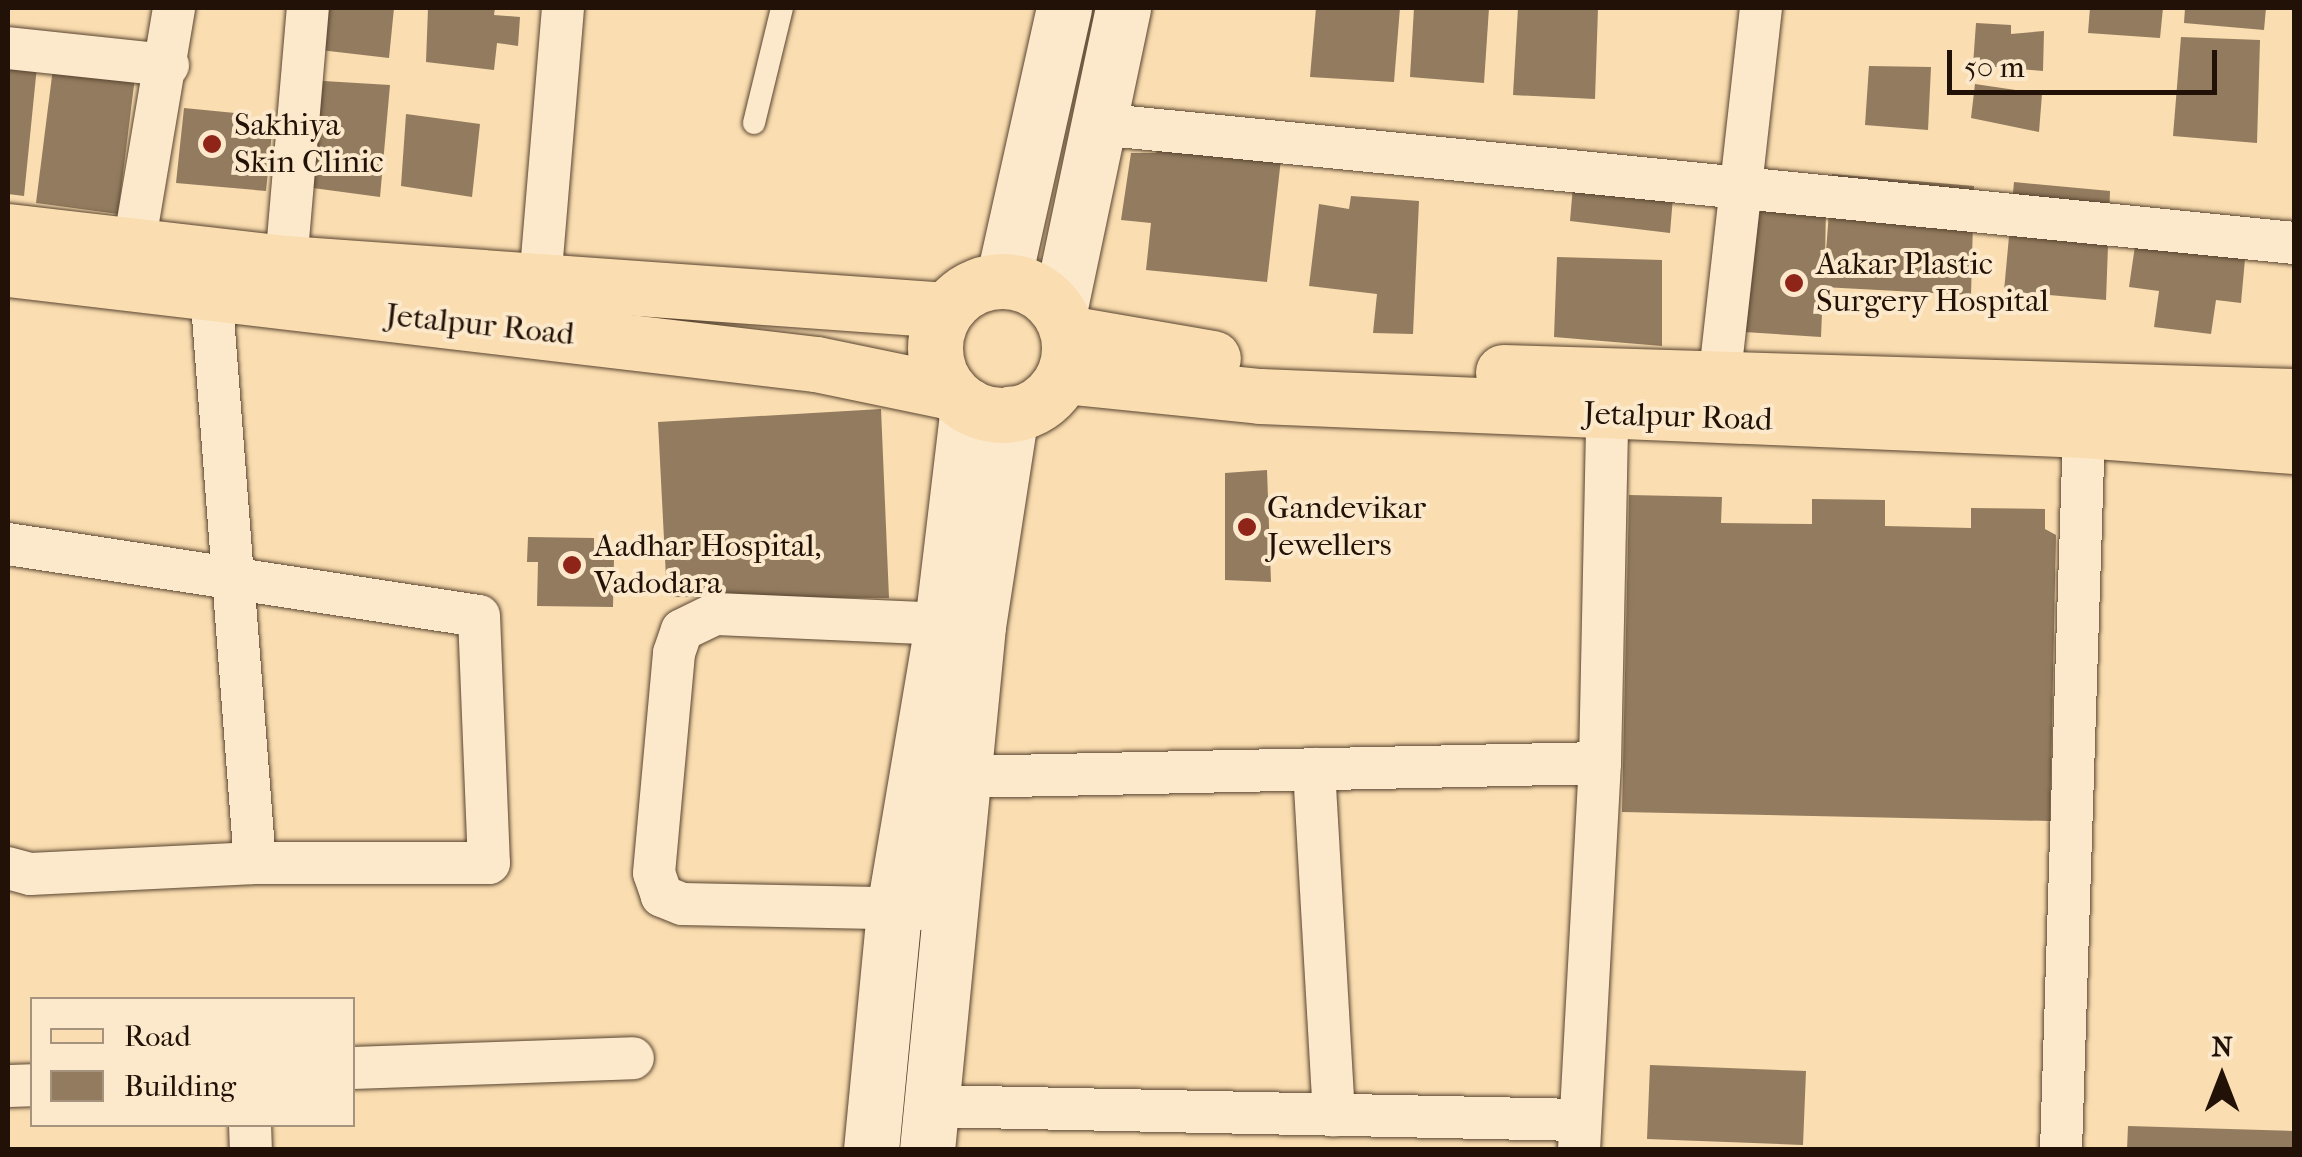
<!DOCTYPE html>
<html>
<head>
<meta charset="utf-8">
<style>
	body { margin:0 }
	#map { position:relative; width:2302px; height:1157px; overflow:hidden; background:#faddb0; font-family:"IM FELL French Canon",serif }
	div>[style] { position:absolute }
	.building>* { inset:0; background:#927b5e }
	.roads { filter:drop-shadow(0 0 2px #584430) drop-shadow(0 0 2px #584430) }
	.service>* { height:22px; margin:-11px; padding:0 11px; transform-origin:11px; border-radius:11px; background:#fce9cc }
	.minor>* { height:42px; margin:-21px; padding:0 21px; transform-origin:21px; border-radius:21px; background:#fce9cc }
	.secondary>* { height:55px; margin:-27.5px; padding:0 27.5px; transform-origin:27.5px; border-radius:27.5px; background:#fce9cc }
	.primary>* { height:55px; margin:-27.5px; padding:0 27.5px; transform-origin:27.5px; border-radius:27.5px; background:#faddb0 }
	.primary>.ring { margin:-27.5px; padding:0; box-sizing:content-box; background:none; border:55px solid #faddb0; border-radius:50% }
	.dots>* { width:28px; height:28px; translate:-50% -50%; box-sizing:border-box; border:5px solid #fce9cc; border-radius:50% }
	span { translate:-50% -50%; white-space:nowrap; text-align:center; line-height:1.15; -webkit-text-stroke:8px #fce9cc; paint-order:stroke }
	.poi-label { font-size:32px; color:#221106 }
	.left { translate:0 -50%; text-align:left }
	.street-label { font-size:32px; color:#221106 }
	.frame { position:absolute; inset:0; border:10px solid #221106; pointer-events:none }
	.legend { position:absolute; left:30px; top:997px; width:325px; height:130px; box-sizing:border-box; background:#fce9cc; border:2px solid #a5937d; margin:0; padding:12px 18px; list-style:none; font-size:30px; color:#221106 }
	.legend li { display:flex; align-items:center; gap:20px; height:50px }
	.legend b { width:50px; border:2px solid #a5937d }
	.north { position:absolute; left:2172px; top:1027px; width:100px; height:100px; -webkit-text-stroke:8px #fce9cc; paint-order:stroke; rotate:0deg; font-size:28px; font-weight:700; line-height:40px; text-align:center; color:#221106 }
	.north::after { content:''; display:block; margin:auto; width:35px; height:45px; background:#221106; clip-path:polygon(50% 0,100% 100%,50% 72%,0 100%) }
	.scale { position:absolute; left:1947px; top:50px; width:270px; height:45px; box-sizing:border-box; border:5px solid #221106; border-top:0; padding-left:12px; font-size:30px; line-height:35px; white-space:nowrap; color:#221106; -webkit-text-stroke:8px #fce9cc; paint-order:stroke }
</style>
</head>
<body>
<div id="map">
	<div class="building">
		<div style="clip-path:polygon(326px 8px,394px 8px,389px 58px,320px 50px)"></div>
		<div style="clip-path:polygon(428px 8px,495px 8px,494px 15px,520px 17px,518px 46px,497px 43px,494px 70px,426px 62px)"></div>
		<div style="clip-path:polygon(1316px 8px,1400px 8px,1394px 82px,1310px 77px)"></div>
		<div style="clip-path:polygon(1414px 8px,1489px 8px,1484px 83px,1410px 77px)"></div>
		<div style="clip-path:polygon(1518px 8px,1598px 8px,1595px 99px,1513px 95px)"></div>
		<div style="clip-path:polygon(2090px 8px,2163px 8px,2160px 38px,2088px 33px)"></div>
		<div style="clip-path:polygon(2185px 8px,2266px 8px,2264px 30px,2184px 23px)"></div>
		<div style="clip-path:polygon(1976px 23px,2011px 25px,2011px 34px,2044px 31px,2043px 71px,1973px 65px)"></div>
		<div style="clip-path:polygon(2181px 37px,2260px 40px,2257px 143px,2173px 136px)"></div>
		<div style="clip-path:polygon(8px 63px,37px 66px,24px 196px,8px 194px)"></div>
		<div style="clip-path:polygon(1869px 66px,1931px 67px,1928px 130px,1865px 125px)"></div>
		<div style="clip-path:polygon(53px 68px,135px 77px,118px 214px,36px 203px)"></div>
		<div style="clip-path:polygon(307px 80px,390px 85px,380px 197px,298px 186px)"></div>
		<div style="clip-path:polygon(1975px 84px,2042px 94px,2039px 132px,1971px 118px)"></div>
		<div style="clip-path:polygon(184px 108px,235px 113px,233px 128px,272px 132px,266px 191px,176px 183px)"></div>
		<div style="clip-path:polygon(1168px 110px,1285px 124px,1267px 282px,1146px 270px,1151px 223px,1121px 220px,1131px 153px,1156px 153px)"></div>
		<div style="clip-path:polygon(406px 114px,480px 124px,472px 197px,401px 186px)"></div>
		<div style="clip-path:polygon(1574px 174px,1674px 185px,1670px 233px,1570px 221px)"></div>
		<div style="clip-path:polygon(1832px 174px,1974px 186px,1971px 295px,1823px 287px,1821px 337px,1744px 332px,1762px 188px,1826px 202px,1825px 264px)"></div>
		<div style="clip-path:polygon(2014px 182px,2110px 191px,2106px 300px,2004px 291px)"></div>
		<div style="clip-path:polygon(1351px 196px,1419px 201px,1413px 334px,1373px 333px,1377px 294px,1309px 286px,1319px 204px,1349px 209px)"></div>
		<div style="clip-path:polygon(2136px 239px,2245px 259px,2241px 303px,2216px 300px,2211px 334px,2154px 327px,2159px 291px,2129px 287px)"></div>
		<div style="clip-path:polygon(1557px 257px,1662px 260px,1662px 346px,1554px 337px)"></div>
		<div style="clip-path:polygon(881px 409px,889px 598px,667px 597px,658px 422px)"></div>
		<div style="clip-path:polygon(1267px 470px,1271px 582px,1225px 580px,1225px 473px)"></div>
		<div style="clip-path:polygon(1629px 495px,1722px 497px,1721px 523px,1812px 524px,1812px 499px,1885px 500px,1885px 526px,1971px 528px,1971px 508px,2045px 509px,2045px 529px,2056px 535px,2050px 821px,1622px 812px)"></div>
		<div style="clip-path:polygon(528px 537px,594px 538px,594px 558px,614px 558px,613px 607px,537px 606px,538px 562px,527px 562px)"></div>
		<div style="clip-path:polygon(1650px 1065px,1806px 1071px,1803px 1145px,1647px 1139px)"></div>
		<div style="clip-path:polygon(2128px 1126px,2294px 1131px,2294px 1150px,2127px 1150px)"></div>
	</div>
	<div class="roads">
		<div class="service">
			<div style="left:754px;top:123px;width:118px;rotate:-76.3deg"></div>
		</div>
		<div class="minor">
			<div style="left:8px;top:48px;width:161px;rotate:6.1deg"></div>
			<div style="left:1098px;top:124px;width:1202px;rotate:5.68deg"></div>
			<div style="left:134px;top:245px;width:240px;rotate:-80.4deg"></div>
			<div style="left:286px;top:263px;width:256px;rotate:-85.1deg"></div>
			<div style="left:209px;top:265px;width:600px;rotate:85.6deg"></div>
			<div style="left:540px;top:282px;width:275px;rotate:-85.2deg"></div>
			<div style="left:1716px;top:409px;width:404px;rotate:-83.6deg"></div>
			<div style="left:8px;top:544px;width:476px;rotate:8.7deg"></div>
			<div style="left:479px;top:616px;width:247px;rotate:87.7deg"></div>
			<div style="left:489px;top:863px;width:234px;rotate:180deg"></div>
			<div style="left:255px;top:863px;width:225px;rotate:177.2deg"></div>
			<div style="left:30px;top:874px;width:23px;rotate:-165deg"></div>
			<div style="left:1314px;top:769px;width:347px;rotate:86.7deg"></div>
			<div style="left:964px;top:777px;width:636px;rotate:-1.26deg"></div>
			<div style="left:926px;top:909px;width:244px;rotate:-178.8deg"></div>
			<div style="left:682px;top:904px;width:22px;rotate:-158deg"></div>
			<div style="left:662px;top:896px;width:24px;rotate:-109deg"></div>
			<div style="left:654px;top:873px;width:221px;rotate:-84.8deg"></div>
			<div style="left:674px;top:653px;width:24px;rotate:-71deg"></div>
			<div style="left:682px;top:630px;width:37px;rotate:-26deg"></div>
			<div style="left:715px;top:614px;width:255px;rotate:2.5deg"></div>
			<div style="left:352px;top:1068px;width:281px;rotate:-2deg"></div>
			<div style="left:8px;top:1086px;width:24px;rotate:-2deg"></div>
			<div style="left:932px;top:1106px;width:648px;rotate:1.24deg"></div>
			<div style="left:250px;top:1124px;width:26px;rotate:88deg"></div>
			<div style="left:1579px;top:1150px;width:388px;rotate:-86.9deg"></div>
			<div style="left:1600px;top:763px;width:382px;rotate:-88.8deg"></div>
			<div style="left:2061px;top:1150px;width:720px;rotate:-88.17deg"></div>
		</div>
		<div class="secondary">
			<div style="left:1003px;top:281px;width:280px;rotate:-77.4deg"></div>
			<div style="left:1059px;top:312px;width:311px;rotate:-78.1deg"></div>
			<div style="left:871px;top:1150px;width:242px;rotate:-84.5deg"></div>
			<div style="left:894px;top:909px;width:289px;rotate:-80.4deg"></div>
			<div style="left:942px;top:624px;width:220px;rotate:-83.2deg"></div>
			<div style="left:927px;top:1150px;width:526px;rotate:-84.44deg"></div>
			<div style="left:978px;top:626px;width:215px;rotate:-81.2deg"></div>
		</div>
		<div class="primary">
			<div style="left:8px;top:231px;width:280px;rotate:6.6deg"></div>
			<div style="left:286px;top:263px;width:662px;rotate:4.07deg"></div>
			<div style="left:8px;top:269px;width:814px;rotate:6.71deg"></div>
			<div style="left:816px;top:364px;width:138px;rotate:11.7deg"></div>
			<div class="ring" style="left:935px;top:281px;width:79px;height:79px"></div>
			<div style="left:1068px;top:333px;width:147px;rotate:9.8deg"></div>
			<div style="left:1503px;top:372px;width:791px;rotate:1.74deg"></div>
			<div style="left:1063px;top:376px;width:198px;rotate:5.8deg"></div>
			<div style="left:1260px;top:396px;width:825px;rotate:2.36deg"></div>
			<div style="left:2084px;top:430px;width:211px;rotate:4.4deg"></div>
		</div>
	</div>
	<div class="dots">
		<div style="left:212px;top:144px;background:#8f2418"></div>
		<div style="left:1794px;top:283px;background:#8f2418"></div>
		<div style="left:1247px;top:527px;background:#8f2418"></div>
		<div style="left:572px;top:565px;background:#8f2418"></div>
	</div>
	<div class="poi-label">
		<span class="left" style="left:234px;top:144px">Sakhiya<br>Skin Clinic</span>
		<span class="left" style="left:1816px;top:283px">Aakar Plastic<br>Surgery Hospital</span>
		<span class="left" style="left:1267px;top:527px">Gandevikar<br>Jewellers</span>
		<span class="left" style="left:594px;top:565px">Aadhar Hospital,<br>Vadodara</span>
	</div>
	<div class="street-label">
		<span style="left:480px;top:325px;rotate:6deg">Jetalpur Road</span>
		<span style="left:1678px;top:417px;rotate:2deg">Jetalpur Road</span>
	</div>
	<div class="frame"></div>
	<ul class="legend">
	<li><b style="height:12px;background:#faddb0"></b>Road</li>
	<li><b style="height:28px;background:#927b5e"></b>Building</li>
	</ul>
	<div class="north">N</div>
	<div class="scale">50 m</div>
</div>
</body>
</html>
